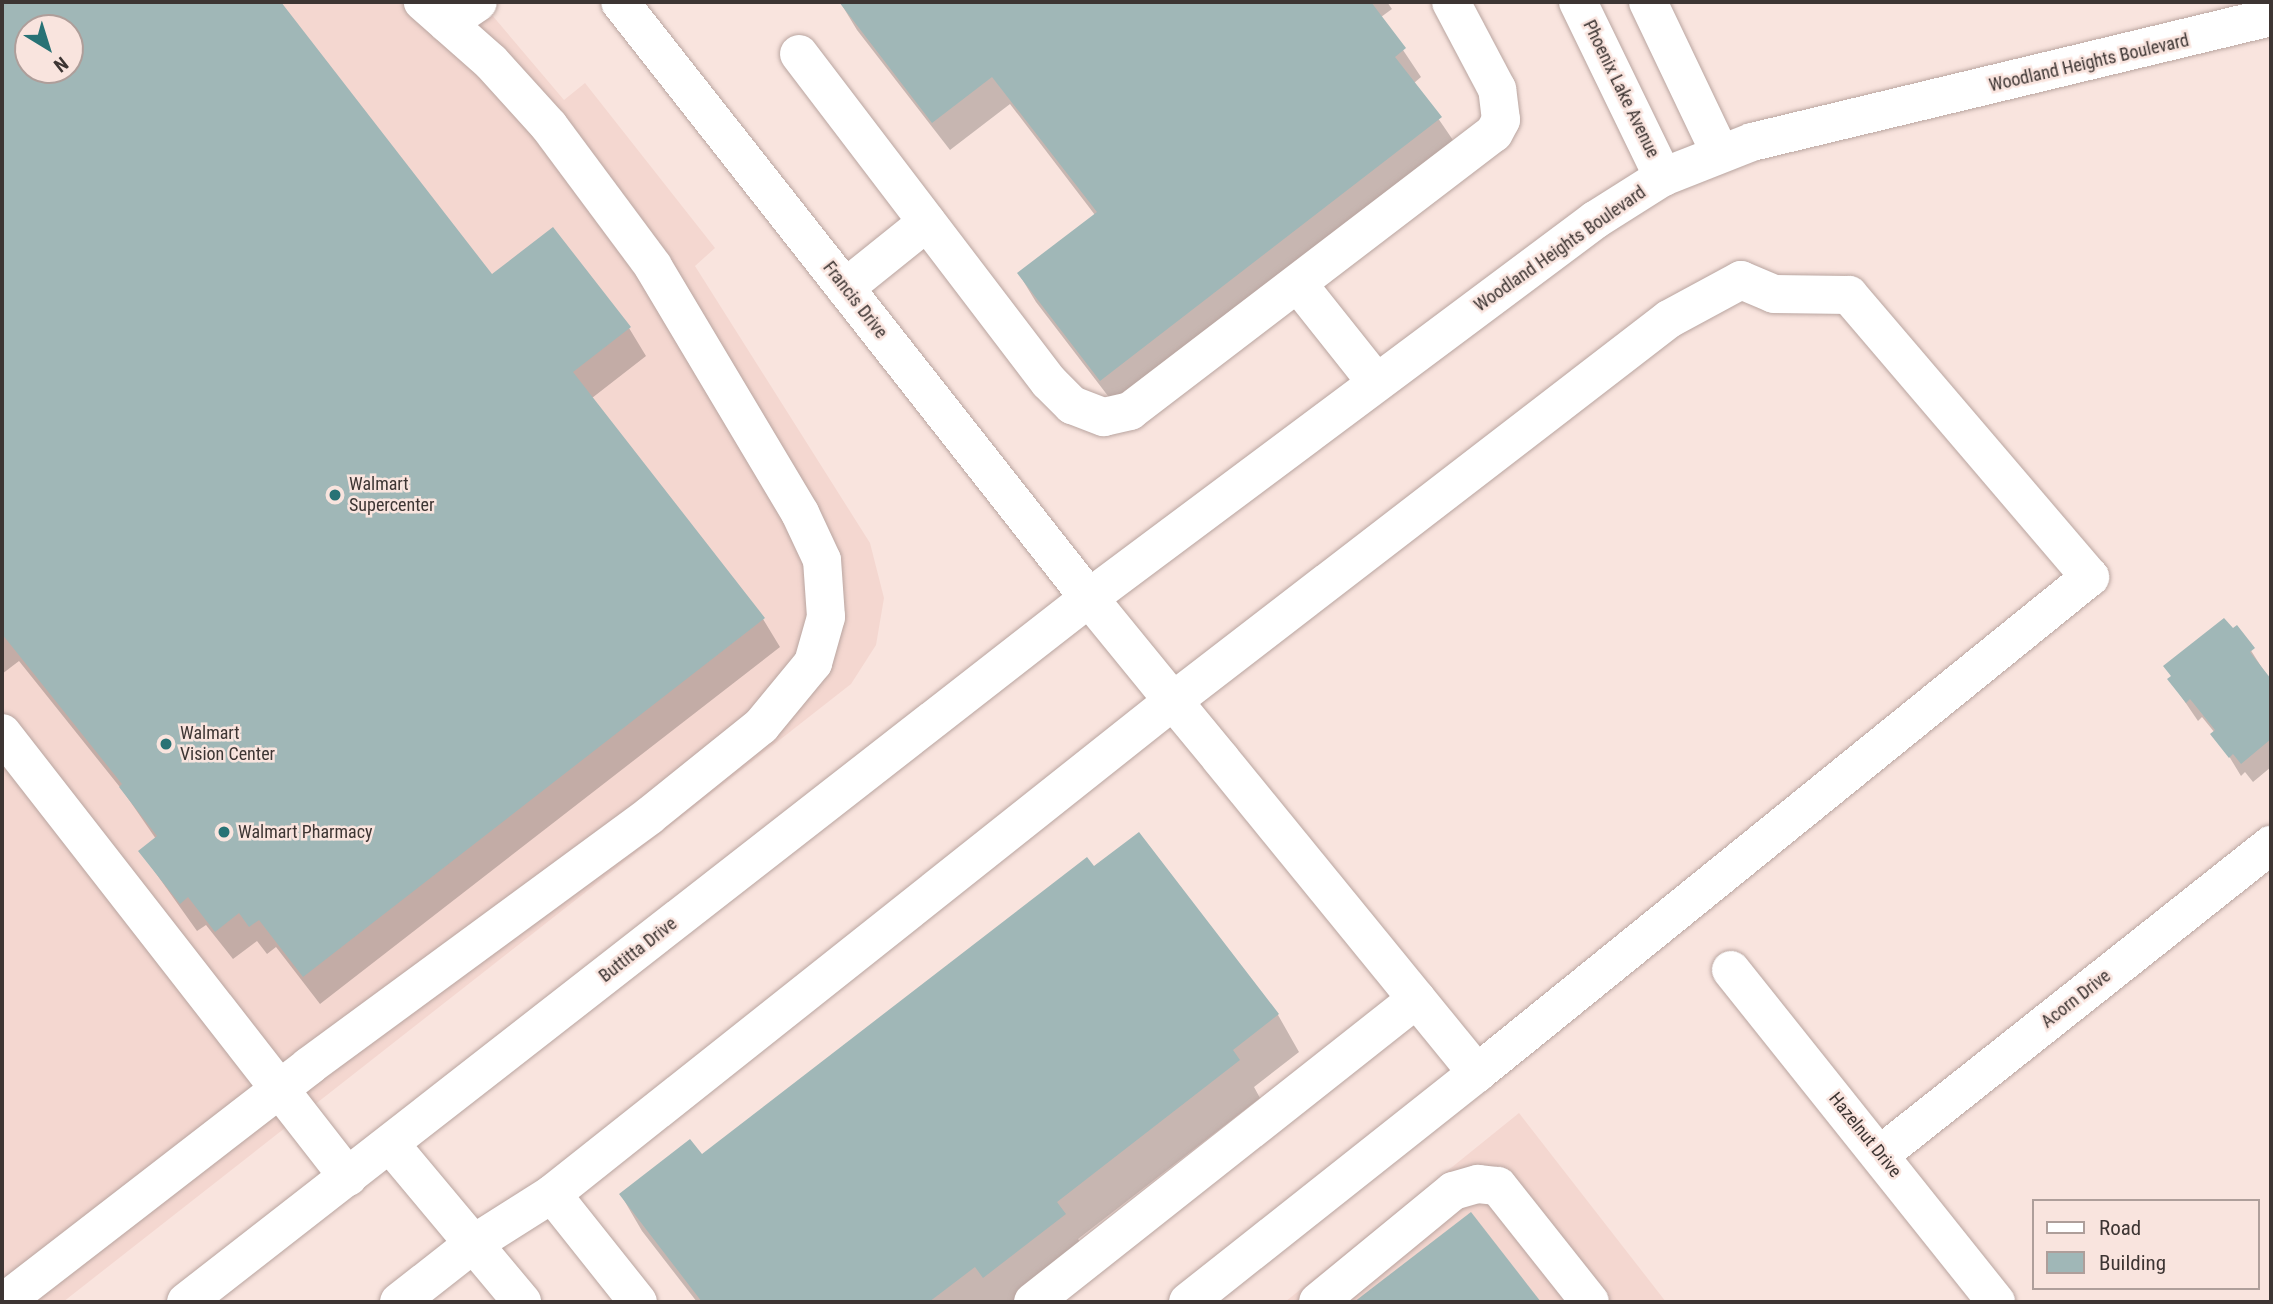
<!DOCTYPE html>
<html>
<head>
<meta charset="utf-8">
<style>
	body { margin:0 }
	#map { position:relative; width:2273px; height:1304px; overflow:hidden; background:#f9e4de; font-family:"Roboto Condensed",sans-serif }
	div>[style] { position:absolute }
	.built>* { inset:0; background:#f4d7d0 }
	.shadow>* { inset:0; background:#0003 }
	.building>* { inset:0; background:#a0b7b7 }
	.roads { filter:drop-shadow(0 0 2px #b9a5a0) drop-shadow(0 0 2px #b9a5a0) }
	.minor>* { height:38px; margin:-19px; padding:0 19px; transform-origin:19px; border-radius:19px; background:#fff }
	.dots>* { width:19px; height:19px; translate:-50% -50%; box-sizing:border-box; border:4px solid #f9e4de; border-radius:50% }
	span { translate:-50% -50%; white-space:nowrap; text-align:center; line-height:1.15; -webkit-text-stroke:5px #f9e4de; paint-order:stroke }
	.street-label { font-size:18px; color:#3d3533 }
	.poi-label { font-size:18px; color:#3d3533 }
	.left { translate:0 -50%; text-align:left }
	.frame { position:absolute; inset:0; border:4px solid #3d3533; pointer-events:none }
	.legend { position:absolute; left:2032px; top:1199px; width:228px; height:91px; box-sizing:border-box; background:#f9e4de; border:2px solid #ae9e9a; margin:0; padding:9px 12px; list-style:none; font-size:21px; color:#3d3533 }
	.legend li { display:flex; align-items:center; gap:14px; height:35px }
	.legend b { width:35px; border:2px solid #ae9e9a }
	.north { position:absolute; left:14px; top:14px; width:70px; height:70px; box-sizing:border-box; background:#f9e4de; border:2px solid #ae9e9a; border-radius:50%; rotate:142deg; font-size:19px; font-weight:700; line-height:28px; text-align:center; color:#3d3533 }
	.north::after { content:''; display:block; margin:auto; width:24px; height:32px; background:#287275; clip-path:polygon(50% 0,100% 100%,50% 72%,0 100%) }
</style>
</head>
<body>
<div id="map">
	<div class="built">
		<div style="clip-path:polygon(evenodd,2px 2px,481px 2px,564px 100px,585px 83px,715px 248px,695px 266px,870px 543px,884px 598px,876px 645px,851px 684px,63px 1302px,2px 1302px,2px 2px,28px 28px,70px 28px,70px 70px,28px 70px,28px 28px)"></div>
		<div style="clip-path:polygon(1519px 1113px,1666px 1302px,1285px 1302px)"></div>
	</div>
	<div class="shadow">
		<div style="clip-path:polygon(evenodd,2px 2px,278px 2px,492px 276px,629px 328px,646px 356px,592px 398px,763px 619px,780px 647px,320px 1004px,276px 947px,267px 954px,257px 941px,233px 959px,206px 925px,197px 931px,140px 851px,156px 839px,123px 791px,19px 661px,2px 674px,2px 2px,28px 28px,70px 28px,70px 70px,28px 70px,28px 28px)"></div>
		<div style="clip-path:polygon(840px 2px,1387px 2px,1392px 9px,1381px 17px,1421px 77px,1414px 83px,1457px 146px,1118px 409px,1036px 302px,1019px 274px,1095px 215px,1010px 104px,950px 150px,857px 30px)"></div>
		<div style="clip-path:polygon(2236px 627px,2271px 682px,2271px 767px,2253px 782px,2245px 772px,2241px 776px,2215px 733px,2202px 717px,2198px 721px,2170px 680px)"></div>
		<div style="clip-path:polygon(1138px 834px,1278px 1015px,1299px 1052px,1254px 1087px,1260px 1098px,1078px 1239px,1086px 1251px,1020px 1302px,697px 1302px,642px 1231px,621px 1195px,701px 1157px)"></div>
		<div style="clip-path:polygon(1470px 1214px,1539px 1302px,1356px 1302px)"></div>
	</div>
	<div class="building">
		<div style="clip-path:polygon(evenodd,2px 2px,281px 2px,492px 274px,553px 227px,631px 327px,573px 372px,765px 618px,303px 977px,259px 920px,249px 927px,239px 913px,215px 932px,188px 897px,180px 904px,138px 851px,157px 836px,119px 787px,122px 784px,2px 634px,2px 2px,28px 28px,70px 28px,70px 70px,28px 70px,28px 28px)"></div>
		<div style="clip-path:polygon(839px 2px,1371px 2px,1406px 48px,1395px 57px,1442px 117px,1100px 381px,1017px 273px,1097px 212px,992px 77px,932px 123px)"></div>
		<div style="clip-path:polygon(2224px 618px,2233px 628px,2237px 625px,2255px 648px,2250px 652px,2271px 679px,2271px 739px,2241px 764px,2233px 754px,2229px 758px,2210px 734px,2215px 730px,2190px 699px,2186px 703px,2167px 679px,2171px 676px,2163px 666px)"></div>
		<div style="clip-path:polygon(1139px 832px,1279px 1014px,1233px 1050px,1240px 1060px,1057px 1202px,1066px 1214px,983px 1278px,975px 1267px,929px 1302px,702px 1302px,619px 1194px,690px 1139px,702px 1154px,1087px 857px,1094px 866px)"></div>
		<div style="clip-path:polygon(1471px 1212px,1541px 1302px,1354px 1302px)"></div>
	</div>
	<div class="roads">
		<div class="minor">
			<div style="left:1578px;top:2px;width:195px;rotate:64.1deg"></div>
			<div style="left:1648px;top:2px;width:167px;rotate:64.5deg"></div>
			<div style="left:447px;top:23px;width:37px;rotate:-34deg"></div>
			<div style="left:799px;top:54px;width:412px;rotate:52.7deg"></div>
			<div style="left:1049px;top:382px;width:33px;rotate:45deg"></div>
			<div style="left:1072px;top:405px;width:34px;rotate:21deg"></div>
			<div style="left:1104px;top:417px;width:27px;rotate:-13deg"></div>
			<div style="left:1130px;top:411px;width:458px;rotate:-37.4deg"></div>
			<div style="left:1494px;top:133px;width:15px;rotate:-62deg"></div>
			<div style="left:1501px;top:120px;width:31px;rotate:-97deg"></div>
			<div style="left:1497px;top:89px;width:98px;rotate:-117.9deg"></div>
			<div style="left:1298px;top:284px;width:125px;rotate:51.5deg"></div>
			<div style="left:845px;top:288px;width:105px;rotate:-38.8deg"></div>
			<div style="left:2px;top:733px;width:563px;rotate:52.07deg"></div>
			<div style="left:1731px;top:970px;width:425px;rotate:51.4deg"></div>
			<div style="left:390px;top:1144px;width:206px;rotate:50.1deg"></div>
			<div style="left:1881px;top:1154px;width:498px;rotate:-38.4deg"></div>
			<div style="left:552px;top:1194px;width:138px;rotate:51.5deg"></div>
			<div style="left:4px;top:1302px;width:386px;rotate:-37.7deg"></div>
			<div style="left:309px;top:1066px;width:422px;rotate:-36.3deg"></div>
			<div style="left:649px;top:816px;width:144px;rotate:-38.8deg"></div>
			<div style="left:761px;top:726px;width:82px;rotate:-50.5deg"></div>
			<div style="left:813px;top:663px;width:48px;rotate:-74.2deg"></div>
			<div style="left:826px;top:617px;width:57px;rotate:-94deg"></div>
			<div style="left:822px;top:560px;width:52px;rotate:-115.1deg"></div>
			<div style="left:800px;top:513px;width:287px;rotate:-120.8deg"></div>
			<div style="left:653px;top:266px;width:174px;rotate:-126.6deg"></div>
			<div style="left:549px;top:126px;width:86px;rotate:-132.2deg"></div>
			<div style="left:491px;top:62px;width:91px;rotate:-138.6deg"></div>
			<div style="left:186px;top:1302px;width:1145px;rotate:-37.94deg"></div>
			<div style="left:1089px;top:598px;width:632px;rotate:-36.76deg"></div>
			<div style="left:1595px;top:220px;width:80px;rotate:-32.3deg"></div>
			<div style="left:1663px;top:177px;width:96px;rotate:-21.5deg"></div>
			<div style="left:1752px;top:142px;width:534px;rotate:-13.54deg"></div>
			<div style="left:399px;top:1302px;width:94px;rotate:-38.1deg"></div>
			<div style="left:473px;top:1244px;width:93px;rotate:-32.3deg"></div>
			<div style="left:552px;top:1194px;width:793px;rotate:-38.45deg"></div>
			<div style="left:1173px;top:701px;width:626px;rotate:-37.6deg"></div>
			<div style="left:1669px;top:319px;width:82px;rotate:-28.4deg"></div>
			<div style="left:1741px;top:280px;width:36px;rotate:23deg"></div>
			<div style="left:1774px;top:294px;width:75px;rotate:0.8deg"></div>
			<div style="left:1849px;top:295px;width:371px;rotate:49.5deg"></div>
			<div style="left:2090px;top:577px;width:789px;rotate:141.02deg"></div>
			<div style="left:1477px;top:1073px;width:405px;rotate:-129.2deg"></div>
			<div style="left:1221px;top:759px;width:75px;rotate:-129.6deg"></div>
			<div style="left:1173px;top:701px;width:133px;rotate:-129.2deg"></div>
			<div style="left:1089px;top:598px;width:758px;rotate:-128.2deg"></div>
			<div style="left:1033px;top:1302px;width:489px;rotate:-38.3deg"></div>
			<div style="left:1188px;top:1302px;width:369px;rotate:-38.4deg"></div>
			<div style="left:1318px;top:1302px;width:175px;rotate:-39.4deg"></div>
			<div style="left:1453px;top:1191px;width:26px;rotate:-16deg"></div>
			<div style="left:1478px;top:1184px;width:20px;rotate:6deg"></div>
			<div style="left:1498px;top:1186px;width:148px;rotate:51.6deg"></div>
		</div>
	</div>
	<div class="dots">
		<div style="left:335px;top:495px;background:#287275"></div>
		<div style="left:166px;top:744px;background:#287275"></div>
		<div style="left:224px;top:832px;background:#287275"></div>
	</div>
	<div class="street-label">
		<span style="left:2089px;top:63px;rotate:-13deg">Woodland Heights Boulevard</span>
		<span style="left:1621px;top:89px;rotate:64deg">Phoenix Lake Avenue</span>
		<span style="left:1560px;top:249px;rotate:-35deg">Woodland Heights Boulevard</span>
		<span style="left:855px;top:300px;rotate:52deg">Francis Drive</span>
		<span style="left:638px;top:950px;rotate:-38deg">Buttitta Drive</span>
		<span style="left:2076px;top:999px;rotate:-38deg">Acorn Drive</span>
		<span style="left:1865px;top:1135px;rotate:51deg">Hazelnut Drive</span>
	</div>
	<div class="poi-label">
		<span class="left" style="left:349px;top:495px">Walmart<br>Supercenter</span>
		<span class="left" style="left:180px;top:744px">Walmart<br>Vision Center</span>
		<span class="left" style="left:238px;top:832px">Walmart Pharmacy</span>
	</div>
	<div class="frame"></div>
	<ul class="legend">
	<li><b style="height:9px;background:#fff"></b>Road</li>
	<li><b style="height:19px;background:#a0b7b7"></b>Building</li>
	</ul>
	<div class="north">N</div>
</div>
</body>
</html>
